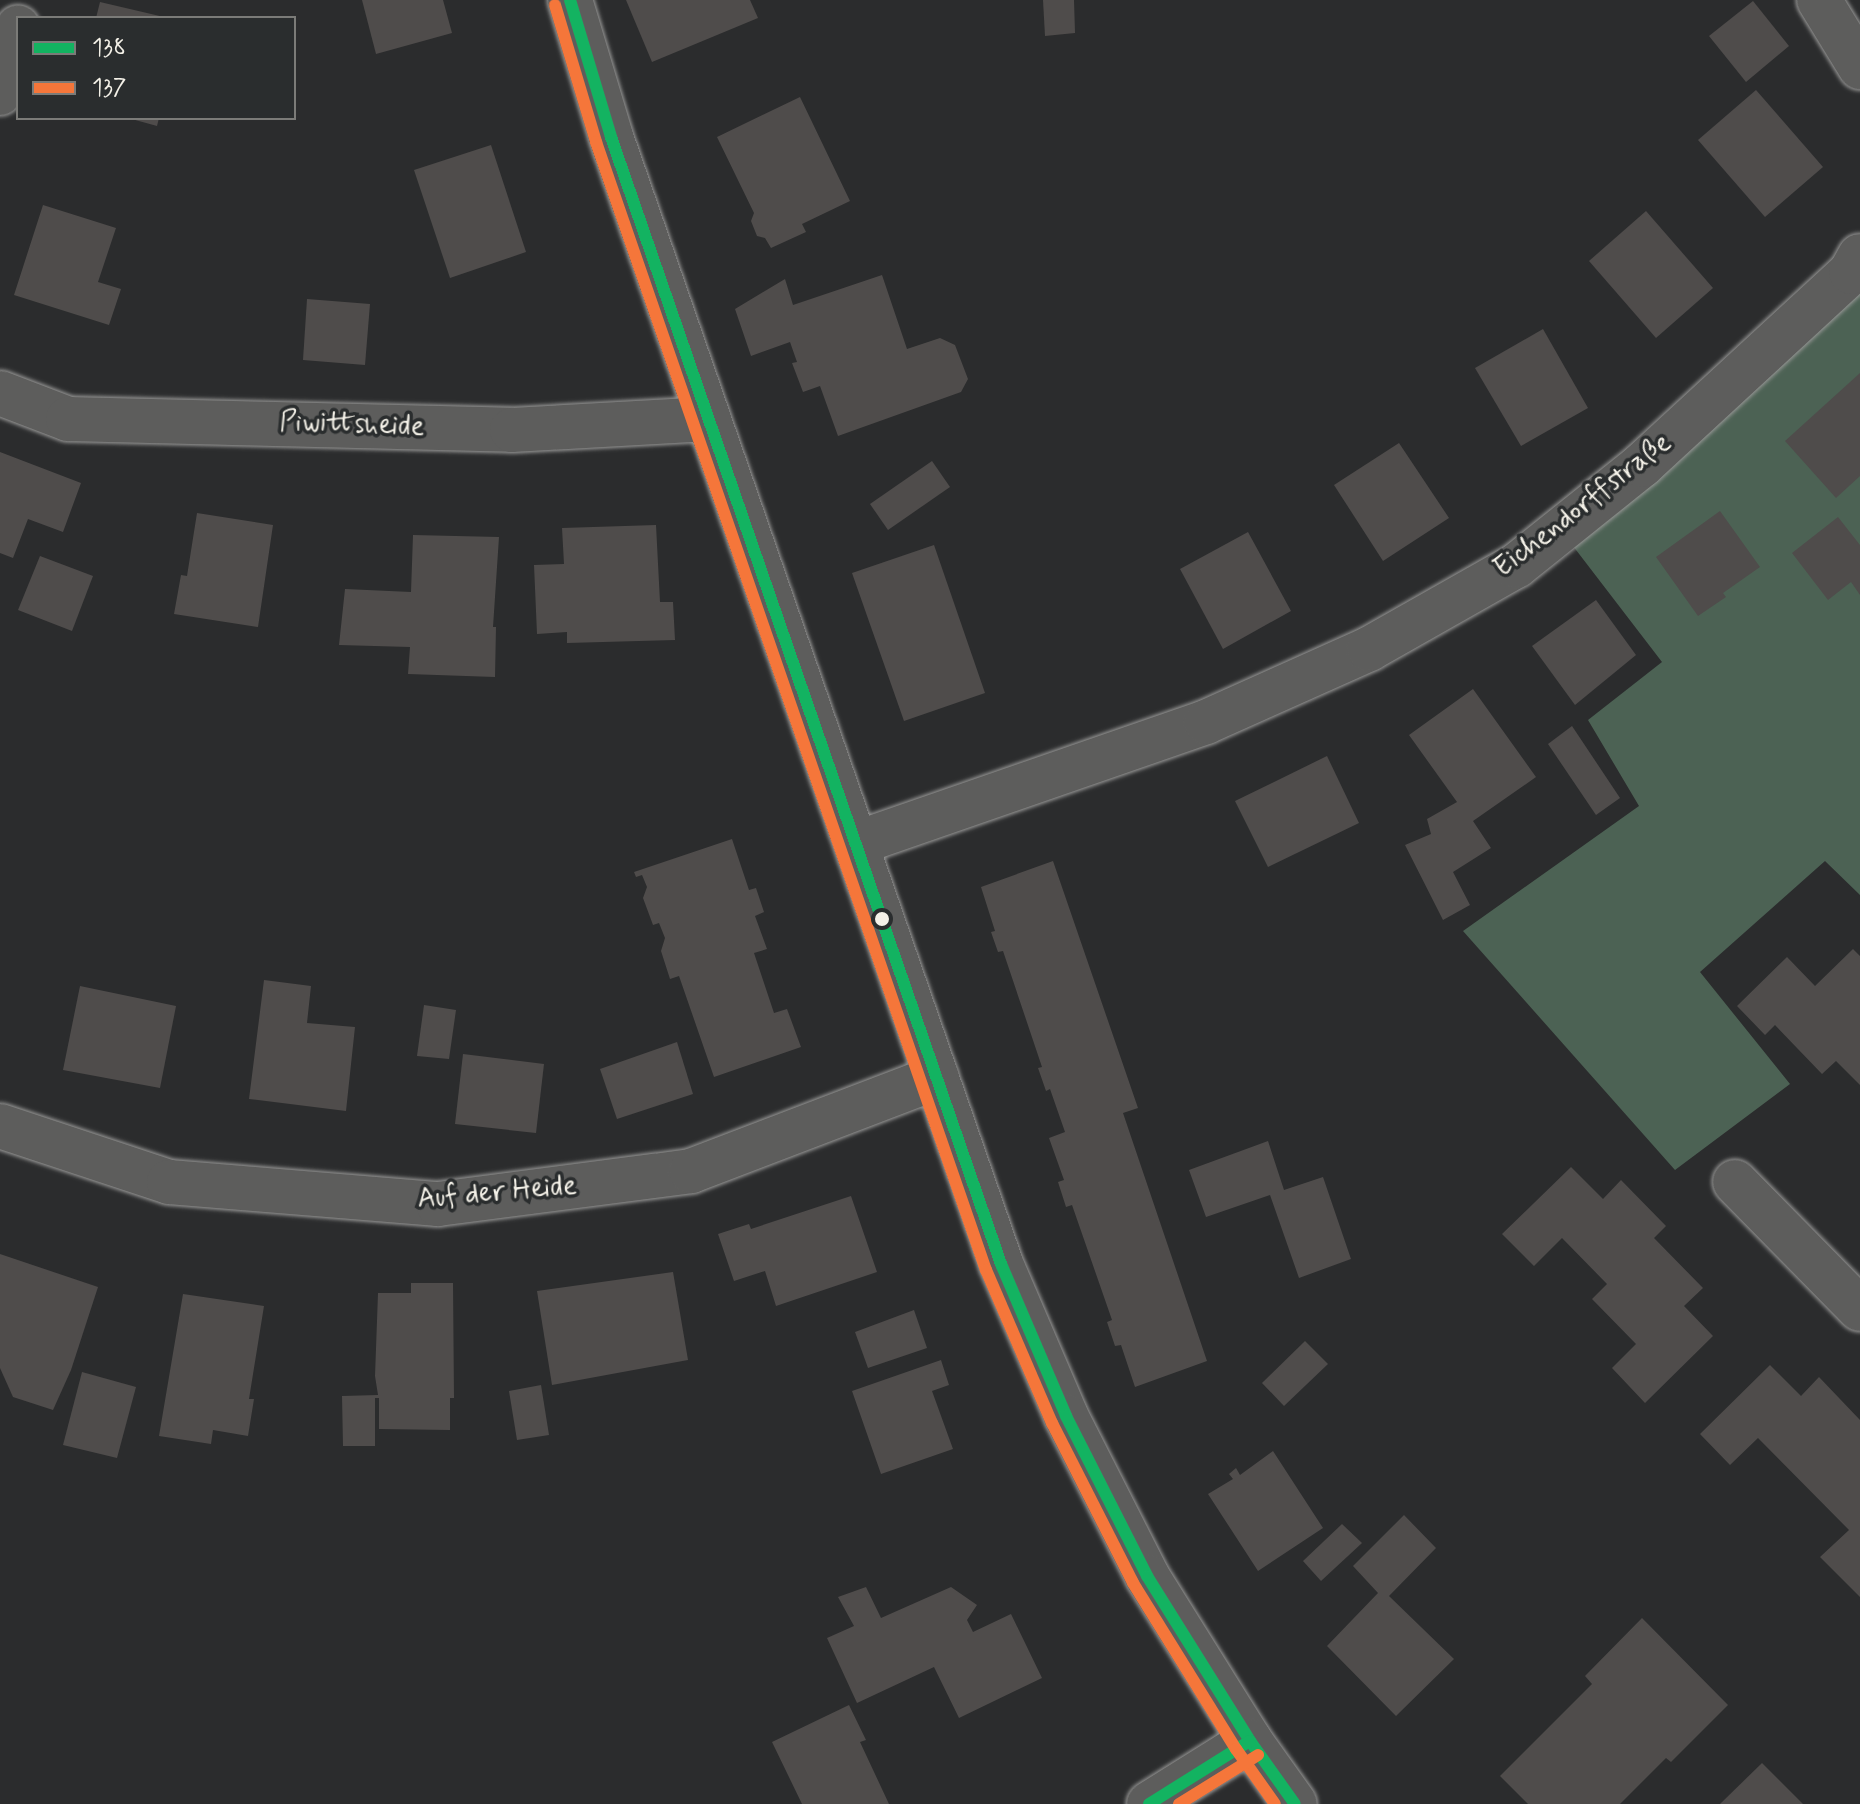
<!DOCTYPE html>
<html>
<head>
<meta charset="utf-8">
<style>
	body { margin:0 }
	#map { position:relative; width:1860px; height:1804px; overflow:hidden; background:#2b2c2d; font-family:Mynerve,sans-serif }
	div>[style] { position:absolute }
	.green>* { inset:0; background:#4c6254 }
	.building>* { inset:0; background:#4f4c4b }
	.roads { filter:drop-shadow(0 0 2px #979796) drop-shadow(0 0 2px #979796) }
	.minor>* { height:44px; margin:-22px; padding:0 22px; transform-origin:22px; border-radius:22px; background:#5d5d5c }
	.tertiary>* { height:44px; margin:-22px; padding:0 22px; transform-origin:22px; border-radius:22px; background:#5d5d5c }
	.bus-1>* { height:12px; margin:-6px; padding:0 6px; transform-origin:6px; border-radius:6px; background:#13b361 }
	.bus-2>* { height:12px; margin:-6px; padding:0 6px; transform-origin:6px; border-radius:6px; background:#f5763a }
	.dots>* { width:22px; height:22px; translate:-50% -50%; box-sizing:border-box; border:4px solid #2a2d2e; border-radius:50% }
	span { translate:-50% -50%; white-space:nowrap; text-align:center; line-height:1.15; -webkit-text-stroke:7px #2a2d2e; paint-order:stroke }
	.street-label { font-size:28px; color:#f4f1e8 }
	.legend { position:absolute; left:16px; top:16px; width:280px; height:104px; box-sizing:border-box; background:#2a2d2e; border:2px solid #7b7b78; margin:0; padding:10px 14px; list-style:none; font-size:24px; color:#f4f1e8 }
	.legend li { display:flex; align-items:center; gap:16px; height:40px }
	.legend b { width:40px; border:2px solid #7b7b78 }
</style>
</head>
<body>
<div id="map">
	<div class="green">
		<div style="clip-path:polygon(1860px 292px,1860px 895px,1825px 861px,1700px 972px,1790px 1084px,1675px 1170px,1463px 931px,1639px 806px,1588px 720px,1662px 662px,1573px 546px)"></div>
	</div>
	<div class="building">
		<div style="clip-path:polygon(362px 0,443px 0,452px 33px,376px 54px)"></div>
		<div style="clip-path:polygon(626px 0,750px 0,758px 18px,652px 62px)"></div>
		<div style="clip-path:polygon(1043px 0,1074px 0,1075px 33px,1045px 36px)"></div>
		<div style="clip-path:polygon(1753px 1px,1789px 46px,1746px 82px,1709px 36px)"></div>
		<div style="clip-path:polygon(100px 2px,164px 17px,164px 18px,96px 18px)"></div>
		<div style="clip-path:polygon(1756px 90px,1823px 167px,1765px 217px,1698px 140px)"></div>
		<div style="clip-path:polygon(800px 97px,850px 201px,802px 224px,806px 232px,771px 248px,765px 238px,757px 236px,751px 221px,754px 213px,717px 137px)"></div>
		<div style="clip-path:polygon(128px 118px,159px 118px,157px 126px)"></div>
		<div style="clip-path:polygon(491px 145px,526px 252px,450px 278px,414px 170px)"></div>
		<div style="clip-path:polygon(43px 205px,116px 228px,98px 282px,121px 289px,109px 325px,14px 295px)"></div>
		<div style="clip-path:polygon(1646px 211px,1713px 288px,1656px 338px,1589px 261px)"></div>
		<div style="clip-path:polygon(882px 275px,907px 349px,940px 338px,955px 345px,968px 379px,961px 392px,838px 436px,820px 386px,803px 392px,792px 363px,797px 362px,790px 342px,751px 356px,735px 309px,785px 279px,793px 305px)"></div>
		<div style="clip-path:polygon(307px 299px,370px 304px,365px 365px,303px 360px)"></div>
		<div style="clip-path:polygon(1543px 329px,1588px 408px,1521px 446px,1475px 368px)"></div>
		<div style="clip-path:polygon(1860px 373px,1860px 476px,1836px 498px,1785px 441px)"></div>
		<div style="clip-path:polygon(1399px 443px,1449px 518px,1383px 561px,1334px 485px)"></div>
		<div style="clip-path:polygon(0 452px,81px 483px,63px 532px,28px 519px,13px 558px,0 553px)"></div>
		<div style="clip-path:polygon(932px 461px,950px 487px,888px 530px,870px 504px)"></div>
		<div style="clip-path:polygon(1720px 511px,1760px 567px,1723px 593px,1726px 597px,1698px 616px,1656px 557px)"></div>
		<div style="clip-path:polygon(197px 513px,273px 525px,258px 627px,174px 614px,181px 575px,187px 576px)"></div>
		<div style="clip-path:polygon(1838px 517px,1860px 545px,1860px 595px,1851px 582px,1828px 600px,1792px 553px)"></div>
		<div style="clip-path:polygon(656px 525px,660px 602px,673px 602px,675px 640px,567px 643px,567px 632px,537px 634px,534px 565px,564px 564px,562px 528px)"></div>
		<div style="clip-path:polygon(1248px 532px,1291px 611px,1223px 649px,1180px 569px)"></div>
		<div style="clip-path:polygon(413px 535px,499px 537px,493px 627px,496px 627px,495px 677px,408px 674px,410px 647px,339px 645px,345px 589px,411px 592px)"></div>
		<div style="clip-path:polygon(934px 545px,985px 693px,904px 721px,852px 573px)"></div>
		<div style="clip-path:polygon(40px 556px,93px 576px,72px 631px,18px 610px)"></div>
		<div style="clip-path:polygon(1596px 600px,1636px 655px,1575px 705px,1532px 646px)"></div>
		<div style="clip-path:polygon(1473px 689px,1536px 777px,1473px 821px,1491px 848px,1453px 872px,1470px 905px,1443px 920px,1405px 845px,1431px 834px,1427px 819px,1457px 802px,1409px 735px)"></div>
		<div style="clip-path:polygon(1572px 726px,1620px 798px,1596px 815px,1548px 744px)"></div>
		<div style="clip-path:polygon(1327px 756px,1359px 823px,1268px 867px,1235px 801px)"></div>
		<div style="clip-path:polygon(732px 839px,749px 890px,756px 888px,764px 912px,755px 916px,767px 949px,754px 953px,774px 1013px,787px 1009px,801px 1047px,714px 1077px,679px 976px,670px 979px,661px 951px,665px 938px,659px 923px,653px 925px,643px 898px,647px 887px,642px 875px,636px 877px,634px 872px)"></div>
		<div style="clip-path:polygon(1053px 861px,1138px 1108px,1123px 1113px,1207px 1361px,1135px 1387px,1121px 1345px,1115px 1346px,1107px 1322px,1112px 1320px,1072px 1205px,1066px 1207px,1058px 1182px,1064px 1180px,1049px 1138px,1065px 1132px,1050px 1089px,1046px 1091px,1038px 1068px,1042px 1067px,1003px 951px,998px 952px,991px 932px,995px 931px,981px 887px)"></div>
		<div style="clip-path:polygon(1853px 949px,1860px 956px,1860px 1085px,1836px 1061px,1822px 1074px,1775px 1025px,1765px 1035px,1737px 1006px,1787px 957px,1815px 986px)"></div>
		<div style="clip-path:polygon(264px 980px,311px 986px,307px 1023px,355px 1027px,346px 1111px,249px 1099px)"></div>
		<div style="clip-path:polygon(80px 986px,176px 1006px,160px 1088px,63px 1070px)"></div>
		<div style="clip-path:polygon(424px 1005px,456px 1010px,449px 1059px,417px 1056px)"></div>
		<div style="clip-path:polygon(677px 1042px,693px 1094px,617px 1119px,600px 1069px)"></div>
		<div style="clip-path:polygon(463px 1054px,544px 1064px,536px 1133px,455px 1124px)"></div>
		<div style="clip-path:polygon(1268px 1141px,1284px 1190px,1323px 1177px,1351px 1259px,1299px 1278px,1270px 1195px,1206px 1217px,1189px 1170px)"></div>
		<div style="clip-path:polygon(1571px 1167px,1603px 1199px,1621px 1180px,1666px 1226px,1654px 1238px,1703px 1288px,1684px 1306px,1713px 1336px,1645px 1403px,1612px 1368px,1636px 1344px,1592px 1299px,1607px 1284px,1562px 1238px,1534px 1266px,1502px 1234px)"></div>
		<div style="clip-path:polygon(851px 1196px,877px 1272px,776px 1306px,765px 1271px,734px 1281px,718px 1234px,749px 1224px,751px 1229px)"></div>
		<div style="clip-path:polygon(0 1254px,98px 1287px,71px 1370px,53px 1410px,13px 1397px,0 1368px)"></div>
		<div style="clip-path:polygon(673px 1272px,688px 1360px,552px 1385px,537px 1291px)"></div>
		<div style="clip-path:polygon(411px 1283px,453px 1283px,454px 1398px,450px 1398px,450px 1430px,379px 1429px,379px 1398px,375px 1398px,375px 1446px,343px 1446px,342px 1396px,378px 1395px,375px 1376px,378px 1293px,411px 1293px)"></div>
		<div style="clip-path:polygon(183px 1294px,264px 1306px,249px 1399px,254px 1399px,248px 1436px,213px 1430px,211px 1444px,159px 1436px)"></div>
		<div style="clip-path:polygon(914px 1310px,927px 1348px,868px 1368px,855px 1332px)"></div>
		<div style="clip-path:polygon(1305px 1341px,1328px 1364px,1284px 1406px,1262px 1383px)"></div>
		<div style="clip-path:polygon(941px 1360px,949px 1385px,932px 1391px,953px 1449px,881px 1474px,852px 1391px)"></div>
		<div style="clip-path:polygon(1770px 1365px,1801px 1396px,1819px 1377px,1860px 1420px,1860px 1597px,1820px 1557px,1849px 1530px,1758px 1438px,1730px 1465px,1700px 1434px)"></div>
		<div style="clip-path:polygon(82px 1372px,136px 1387px,117px 1458px,63px 1445px)"></div>
		<div style="clip-path:polygon(541px 1385px,549px 1435px,517px 1440px,509px 1391px)"></div>
		<div style="clip-path:polygon(1273px 1451px,1323px 1528px,1258px 1571px,1208px 1494px,1233px 1479px,1229px 1474px,1236px 1468px,1240px 1475px)"></div>
		<div style="clip-path:polygon(1404px 1515px,1436px 1548px,1389px 1596px,1454px 1659px,1396px 1716px,1327px 1646px,1378px 1593px,1353px 1566px)"></div>
		<div style="clip-path:polygon(1342px 1524px,1362px 1543px,1321px 1581px,1303px 1561px)"></div>
		<div style="clip-path:polygon(866px 1587px,881px 1618px,951px 1587px,977px 1605px,967px 1620px,973px 1632px,1011px 1614px,1042px 1678px,959px 1718px,934px 1667px,857px 1703px,827px 1638px,854px 1626px,838px 1597px)"></div>
		<div style="clip-path:polygon(1642px 1618px,1728px 1705px,1671px 1762px,1666px 1758px,1620px 1804px,1528px 1804px,1500px 1776px,1592px 1684px,1585px 1676px)"></div>
		<div style="clip-path:polygon(849px 1705px,866px 1740px,860px 1742px,889px 1804px,802px 1804px,772px 1742px)"></div>
		<div style="clip-path:polygon(1762px 1763px,1803px 1804px,1720px 1804px)"></div>
	</div>
	<div class="roads">
		<div class="minor">
			<div style="left:1819px;top:0;width:79px;rotate:58.5deg"></div>
			<div style="left:0;top:93px;width:68px;rotate:-74.7deg"></div>
			<div style="left:0;top:393px;width:73px;rotate:20.9deg"></div>
			<div style="left:68px;top:419px;width:444px;rotate:1.4deg"></div>
			<div style="left:512px;top:430px;width:197px;rotate:-3.2deg"></div>
			<div style="left:857px;top:843px;width:369px;rotate:-19.1deg"></div>
			<div style="left:1206px;top:722px;width:179px;rotate:-24.1deg"></div>
			<div style="left:1369px;top:649px;width:169px;rotate:-29.5deg"></div>
			<div style="left:1516px;top:566px;width:161px;rotate:-38.7deg"></div>
			<div style="left:1642px;top:465px;width:284px;rotate:-42.7deg"></div>
			<div style="left:1851px;top:272px;width:18px;rotate:-61deg"></div>
			<div style="left:0;top:1126px;width:178px;rotate:18.3deg"></div>
			<div style="left:169px;top:1182px;width:270px;rotate:4.7deg"></div>
			<div style="left:438px;top:1204px;width:255px;rotate:-7.4deg"></div>
			<div style="left:691px;top:1171px;width:263px;rotate:-20.9deg"></div>
			<div style="left:1735px;top:1182px;width:178px;rotate:45.5deg"></div>
			<div style="left:1149px;top:1804px;width:119px;rotate:-32deg"></div>
		</div>
		<div class="tertiary">
			<div style="left:570px;top:0;width:143px;rotate:73.3deg"></div>
			<div style="left:611px;top:137px;width:1193px;rotate:70.91deg"></div>
			<div style="left:1001px;top:1264px;width:165px;rotate:66.8deg"></div>
			<div style="left:1066px;top:1416px;width:179px;rotate:63.1deg"></div>
			<div style="left:1147px;top:1576px;width:195px;rotate:58deg"></div>
			<div style="left:1250px;top:1741px;width:77px;rotate:54.5deg"></div>
		</div>
	</div>
	<div class="bus-1">
		<div style="left:570px;top:0;width:143px;rotate:73.3deg"></div>
		<div style="left:611px;top:137px;width:1193px;rotate:70.91deg"></div>
		<div style="left:1001px;top:1264px;width:165px;rotate:66.8deg"></div>
		<div style="left:1066px;top:1416px;width:179px;rotate:63.1deg"></div>
		<div style="left:1147px;top:1576px;width:195px;rotate:58deg"></div>
		<div style="left:1250px;top:1741px;width:77px;rotate:54.5deg"></div>
		<div style="left:1149px;top:1804px;width:119px;rotate:-32deg"></div>
	</div>
	<div class="bus-2">
		<div style="left:555px;top:5px;width:143px;rotate:73.3deg"></div>
		<div style="left:596px;top:142px;width:1194px;rotate:70.93deg"></div>
		<div style="left:986px;top:1270px;width:167px;rotate:66.7deg"></div>
		<div style="left:1052px;top:1423px;width:179px;rotate:63.1deg"></div>
		<div style="left:1133px;top:1583px;width:195px;rotate:58.2deg"></div>
		<div style="left:1236px;top:1749px;width:67px;rotate:54.7deg"></div>
		<div style="left:1179px;top:1804px;width:93px;rotate:-31.8deg"></div>
	</div>
	<div class="dots">
		<div style="left:882px;top:919px;background:#f4f1e8"></div>
	</div>
	<div class="street-label">
		<span style="left:352px;top:425px;rotate:2deg">Piwittsheide</span>
		<span style="left:1583px;top:506px;rotate:-38deg">Eichendorffstraße</span>
		<span style="left:497px;top:1193px;rotate:-5deg">Auf der Heide</span>
	</div>
	<ul class="legend">
	<li><b style="height:10px;background:#13b361"></b>138</li>
	<li><b style="height:10px;background:#f5763a"></b>137</li>
	</ul>
</div>
</body>
</html>
